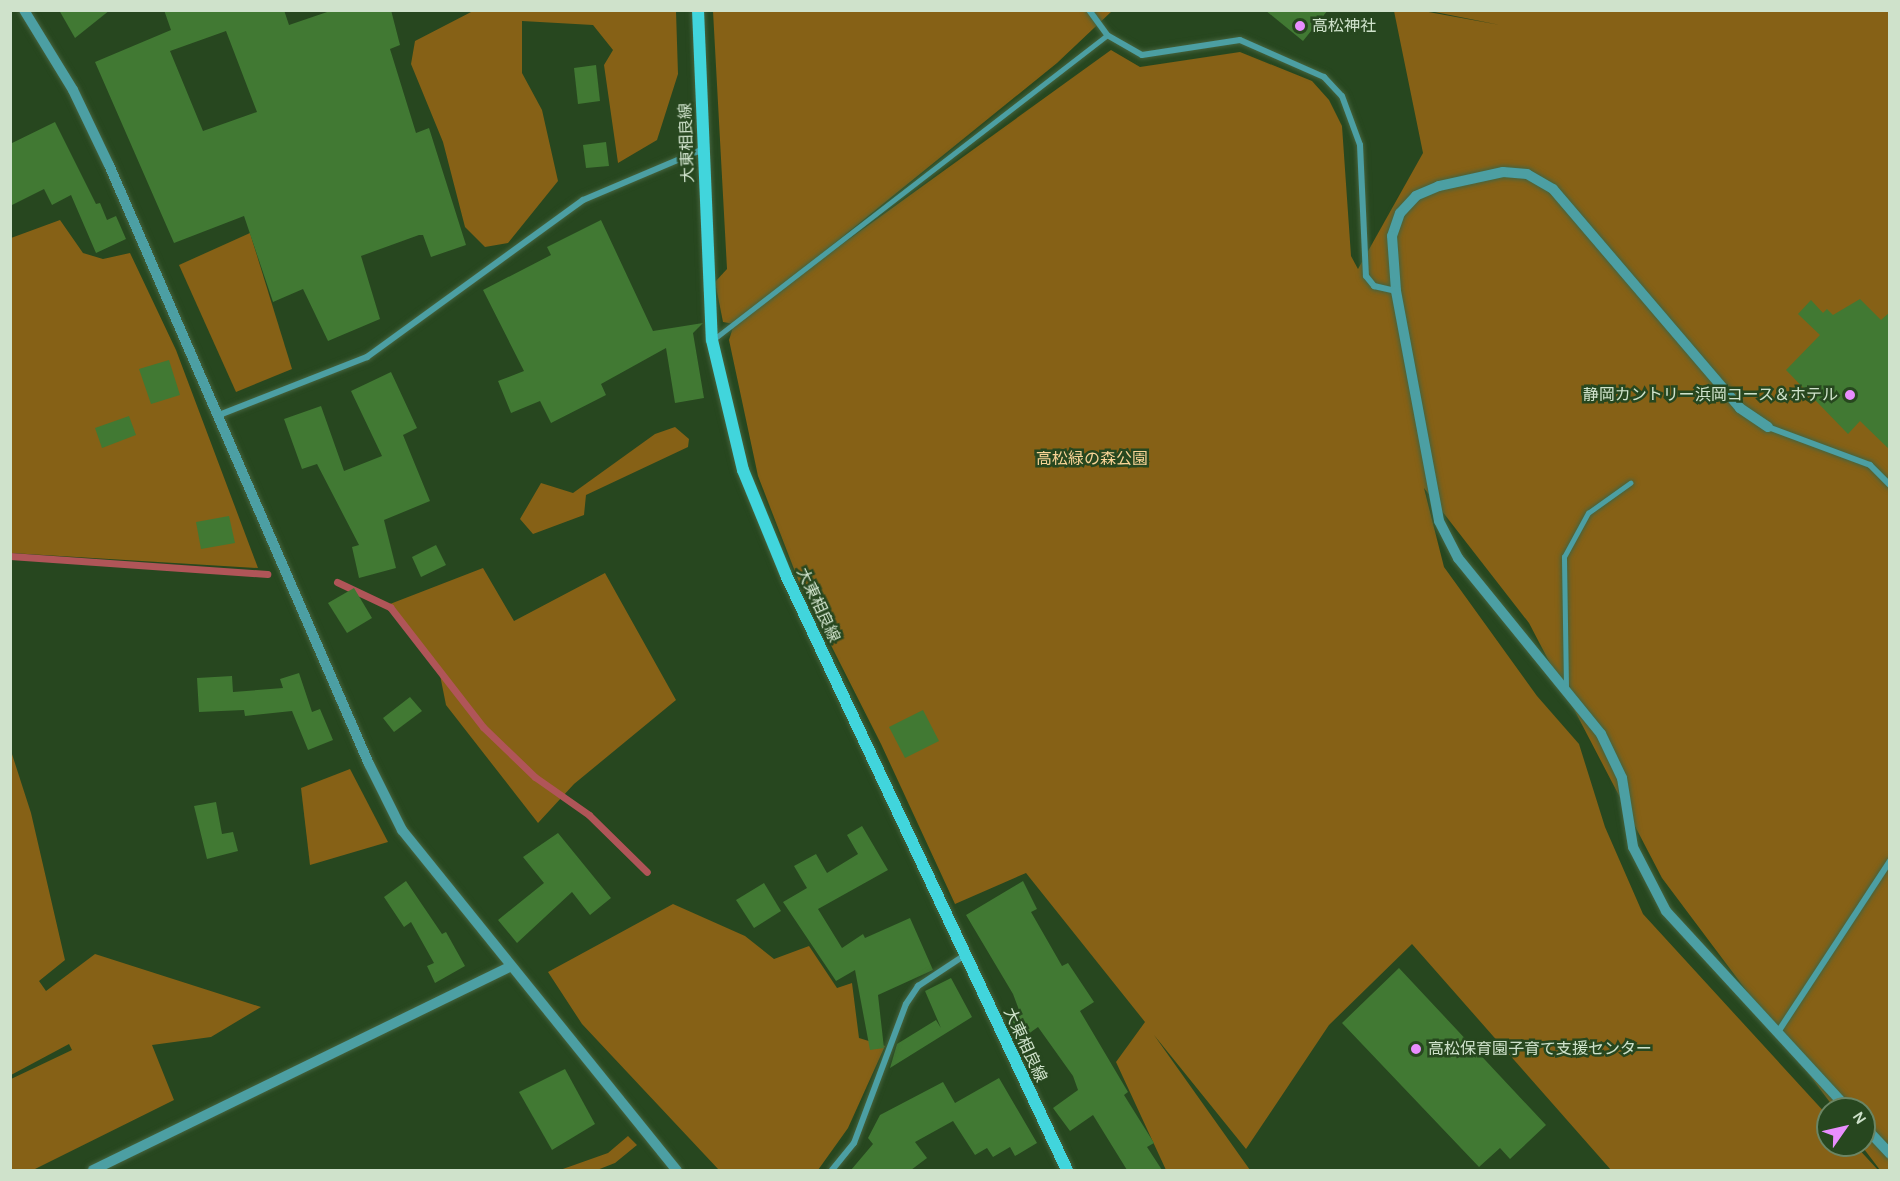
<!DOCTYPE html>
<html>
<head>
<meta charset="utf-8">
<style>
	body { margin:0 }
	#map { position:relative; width:1900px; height:1181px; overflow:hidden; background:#27471f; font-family:Karla,"Noto Sans JP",sans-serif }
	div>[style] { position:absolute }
	.green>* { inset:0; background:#866116 }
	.stream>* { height:7px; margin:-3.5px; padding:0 3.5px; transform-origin:3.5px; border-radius:3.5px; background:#b05558 }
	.building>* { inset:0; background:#417933 }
	.roads { filter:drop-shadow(0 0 2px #45633e) drop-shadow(0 0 2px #45633e) }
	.service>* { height:4.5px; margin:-2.25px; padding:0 2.25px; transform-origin:2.25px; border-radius:2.25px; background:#4c9fa3 }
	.minor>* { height:6px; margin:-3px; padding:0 3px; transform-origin:3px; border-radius:3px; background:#4c9fa3 }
	.tertiary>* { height:10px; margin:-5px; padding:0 5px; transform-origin:5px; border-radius:5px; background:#4c9fa3 }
	.secondary>* { height:12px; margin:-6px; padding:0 6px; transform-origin:6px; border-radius:6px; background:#41d5dc }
	.dots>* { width:16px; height:16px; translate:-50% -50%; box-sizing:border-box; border:3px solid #27471f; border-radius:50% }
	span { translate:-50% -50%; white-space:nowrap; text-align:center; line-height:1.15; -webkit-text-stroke:5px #27471f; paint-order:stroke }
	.poi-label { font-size:16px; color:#cfe2cb }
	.left { translate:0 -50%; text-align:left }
	.right { translate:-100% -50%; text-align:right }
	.street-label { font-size:16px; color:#cfe2cb }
	.park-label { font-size:16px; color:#f9d496 }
	.frame { position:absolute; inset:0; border:12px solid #cfe2cb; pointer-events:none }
	.north { position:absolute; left:1816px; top:1097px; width:60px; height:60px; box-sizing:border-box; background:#27471f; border:2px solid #6a8564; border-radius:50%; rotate:56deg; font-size:16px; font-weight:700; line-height:24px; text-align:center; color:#cfe2cb }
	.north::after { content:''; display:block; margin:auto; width:21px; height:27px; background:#e98efe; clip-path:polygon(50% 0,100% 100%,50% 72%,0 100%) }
</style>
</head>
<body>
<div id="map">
	<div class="green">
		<div style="clip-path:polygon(473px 11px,676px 11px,678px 74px,657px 140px,618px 163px,604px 65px,613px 50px,593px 25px,522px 21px,522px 73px,542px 110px,558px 181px,508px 243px,485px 247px,465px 227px,443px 142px,411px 64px,415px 41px)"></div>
		<div style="clip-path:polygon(713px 11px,1112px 11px,1057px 63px,762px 302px,1111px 50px,1140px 67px,1240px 52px,1312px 81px,1329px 100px,1342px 126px,1351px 256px,1358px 269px,1423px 153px,1394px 11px,1423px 11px,1500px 25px,1430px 11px,1889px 11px,1889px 1170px,1880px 1170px,1861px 1145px,1864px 1109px,1835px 1109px,1662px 878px,1529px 623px,1424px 488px,1444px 567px,1537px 696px,1579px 744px,1605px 827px,1643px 914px,1828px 1116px,1828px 1145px,1855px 1145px,1878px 1170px,1611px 1170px,1412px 944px,1329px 1025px,1246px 1149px,1154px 1035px,1250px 1170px,1166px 1170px,1116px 1062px,1145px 1022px,1026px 873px,955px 904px,881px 744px,799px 582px,758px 476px,729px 340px,734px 324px,723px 322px,715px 282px,727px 269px)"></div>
		<div style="clip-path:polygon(60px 220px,83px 253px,103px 259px,130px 253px,176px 350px,258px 568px,11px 553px,11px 238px)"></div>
		<div style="clip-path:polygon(250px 233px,292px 369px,236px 392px,179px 265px)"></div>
		<div style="clip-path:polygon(675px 427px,689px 439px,688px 447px,586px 495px,584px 515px,533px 534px,520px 519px,541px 483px,573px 493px,655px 434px)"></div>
		<div style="clip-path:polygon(483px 568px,514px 621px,605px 573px,676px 700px,574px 784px,538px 823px,446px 705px,438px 665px,390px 604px)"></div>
		<div style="clip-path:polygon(11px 751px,31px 813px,65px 960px,39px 981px,46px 991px,95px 954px,261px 1007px,211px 1037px,152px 1045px,174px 1100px,33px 1170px,11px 1170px,11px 1079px,72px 1050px,69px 1044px,11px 1075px)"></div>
		<div style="clip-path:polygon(350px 769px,388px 842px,310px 865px,301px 788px)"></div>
		<div style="clip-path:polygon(673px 904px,745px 936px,774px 959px,809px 946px,837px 988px,852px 983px,859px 1038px,885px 1046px,848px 1128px,818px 1170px,719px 1170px,582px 1024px,548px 972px)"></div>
		<div style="clip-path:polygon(628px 1136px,637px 1145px,615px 1163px,597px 1170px,560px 1170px,608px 1153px)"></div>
	</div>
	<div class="stream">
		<div style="left:10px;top:556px;width:258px;rotate:4deg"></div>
		<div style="left:337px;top:582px;width:59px;rotate:25.3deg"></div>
		<div style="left:390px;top:607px;width:152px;rotate:52.2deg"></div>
		<div style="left:483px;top:727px;width:72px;rotate:43.9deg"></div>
		<div style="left:535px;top:777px;width:66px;rotate:35.1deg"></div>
		<div style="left:589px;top:815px;width:81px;rotate:44.5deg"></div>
	</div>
	<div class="building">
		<div style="clip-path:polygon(59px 10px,110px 10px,75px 38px)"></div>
		<div style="clip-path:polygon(evenodd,164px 10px,284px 10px,289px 25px,333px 10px,391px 10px,400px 45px,390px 49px,416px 133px,429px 128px,466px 245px,431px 257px,423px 235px,419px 235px,361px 256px,380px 319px,328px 341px,303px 289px,273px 302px,244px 216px,174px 243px,95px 62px,171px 30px,164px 10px,226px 31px,257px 112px,203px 131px,170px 51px,226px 31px)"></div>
		<div style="clip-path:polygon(1265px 10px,1328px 10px,1303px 41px)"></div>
		<div style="clip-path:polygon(596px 65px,600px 101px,578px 104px,574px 68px)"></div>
		<div style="clip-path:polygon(55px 122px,96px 204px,100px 203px,107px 220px,116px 216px,126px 239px,96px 253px,71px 195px,52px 205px,44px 189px,10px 206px,10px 144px)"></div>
		<div style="clip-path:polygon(606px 142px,609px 166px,586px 168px,583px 145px)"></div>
		<div style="clip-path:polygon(601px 220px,653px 331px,703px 323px,693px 333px,704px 398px,675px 403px,666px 348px,601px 384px,606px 395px,551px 423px,540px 401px,511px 413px,498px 381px,524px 371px,483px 290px,551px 255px,547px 247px)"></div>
		<div style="clip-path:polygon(1860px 299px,1881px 320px,1890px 312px,1890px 450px,1860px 421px,1848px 434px,1786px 370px,1820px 335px,1798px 314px,1811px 300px,1823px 313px,1827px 309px,1833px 315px)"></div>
		<div style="clip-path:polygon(169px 360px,180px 395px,151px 404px,139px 369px)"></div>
		<div style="clip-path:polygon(391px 372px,417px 428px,403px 435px,430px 501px,384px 520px,396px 568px,359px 578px,352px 547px,359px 545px,317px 464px,302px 469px,284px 419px,321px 406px,344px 471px,382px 456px,351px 391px)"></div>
		<div style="clip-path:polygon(129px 416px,136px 435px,102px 448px,95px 428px)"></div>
		<div style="clip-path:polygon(229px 516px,235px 543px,201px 549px,196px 522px)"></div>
		<div style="clip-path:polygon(436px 545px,446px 565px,421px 577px,412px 557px)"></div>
		<div style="clip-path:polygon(354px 588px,372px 618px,347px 633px,328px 603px)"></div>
		<div style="clip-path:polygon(299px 673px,312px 712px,320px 709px,333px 740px,308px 750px,292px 711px,245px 716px,244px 710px,199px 712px,197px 678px,232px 676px,233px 692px,283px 688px,280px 679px)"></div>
		<div style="clip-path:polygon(410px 697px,422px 711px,394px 732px,383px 718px)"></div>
		<div style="clip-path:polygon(923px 710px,939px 741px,905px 758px,889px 727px)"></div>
		<div style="clip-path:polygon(216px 802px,222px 834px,233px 832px,238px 851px,207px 859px,194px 806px)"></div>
		<div style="clip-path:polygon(862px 826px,888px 870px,818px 909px,842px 948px,863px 934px,865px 938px,910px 918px,933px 970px,878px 995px,884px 1048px,870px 1050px,855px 970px,836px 981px,783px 902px,807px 888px,794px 866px,816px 854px,827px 873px,858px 854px,847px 835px)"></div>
		<div style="clip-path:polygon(558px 833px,611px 898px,590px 915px,572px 892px,517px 943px,498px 920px,544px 883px,523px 857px)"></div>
		<div style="clip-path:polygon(406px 881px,442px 934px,446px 932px,465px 966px,435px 983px,427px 966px,434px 963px,411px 922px,404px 927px,384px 897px)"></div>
		<div style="clip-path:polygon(1023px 881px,1037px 909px,1031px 912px,1062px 966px,1068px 963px,1094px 1002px,1080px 1011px,1128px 1092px,1124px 1095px,1154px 1143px,1147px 1147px,1162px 1170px,1127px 1170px,1093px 1115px,1070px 1131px,1053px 1108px,1078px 1090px,1073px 1076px,1038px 1027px,1024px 1037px,1012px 1021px,1021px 1015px,1013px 994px,966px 915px)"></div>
		<div style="clip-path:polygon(764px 883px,781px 911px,754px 928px,736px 900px)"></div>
		<div style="clip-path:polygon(1399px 968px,1546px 1125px,1510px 1159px,1500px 1148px,1479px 1167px,1342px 1023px)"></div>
		<div style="clip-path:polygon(951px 978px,972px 1017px,890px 1068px,897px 1044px,936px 1020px,941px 1028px,925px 991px)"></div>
		<div style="clip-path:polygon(565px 1069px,595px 1124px,552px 1150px,519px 1092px)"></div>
		<div style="clip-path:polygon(999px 1078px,1037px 1143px,1015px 1156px,1010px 1147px,993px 1157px,987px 1148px,975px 1155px,953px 1121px,915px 1142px,927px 1158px,911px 1170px,851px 1170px,873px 1144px,868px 1138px,880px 1115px,943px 1082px,955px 1103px)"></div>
	</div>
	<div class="roads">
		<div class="service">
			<div style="left:714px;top:339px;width:497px;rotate:-37.7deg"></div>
			<div style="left:1566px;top:687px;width:130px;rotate:-90.9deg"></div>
			<div style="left:1564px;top:557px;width:50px;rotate:-61.4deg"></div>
			<div style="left:1588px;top:513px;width:52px;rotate:-35.5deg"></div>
		</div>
		<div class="minor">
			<div style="left:1089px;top:10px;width:31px;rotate:54deg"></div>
			<div style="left:1107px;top:35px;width:40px;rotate:29.7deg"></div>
			<div style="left:1142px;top:55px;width:99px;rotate:-8.7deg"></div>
			<div style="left:1240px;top:40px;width:92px;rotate:23.8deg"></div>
			<div style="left:1324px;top:77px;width:26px;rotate:47deg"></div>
			<div style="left:1342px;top:96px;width:52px;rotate:69.8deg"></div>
			<div style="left:1360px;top:145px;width:131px;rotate:87.4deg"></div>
			<div style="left:1366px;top:276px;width:13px;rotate:51deg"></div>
			<div style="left:1374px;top:286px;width:23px;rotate:13deg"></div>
			<div style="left:219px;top:415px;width:159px;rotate:-21.4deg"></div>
			<div style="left:367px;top:357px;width:267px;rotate:-36deg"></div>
			<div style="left:583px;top:200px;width:131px;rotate:-22.9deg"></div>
			<div style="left:1768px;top:427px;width:109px;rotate:20.4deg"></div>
			<div style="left:1870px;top:465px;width:28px;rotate:45deg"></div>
			<div style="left:1778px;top:1032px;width:204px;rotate:-56.8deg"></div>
			<div style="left:832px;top:1170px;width:35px;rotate:-51deg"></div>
			<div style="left:854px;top:1143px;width:148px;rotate:-69.5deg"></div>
			<div style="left:906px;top:1004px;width:22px;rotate:-56deg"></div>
			<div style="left:918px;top:986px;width:56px;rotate:-33.4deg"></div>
		</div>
		<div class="tertiary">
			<div style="left:24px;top:10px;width:94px;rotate:58.5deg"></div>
			<div style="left:73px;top:90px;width:83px;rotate:64.4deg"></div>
			<div style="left:109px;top:165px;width:653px;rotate:66.54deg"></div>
			<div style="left:369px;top:764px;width:74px;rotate:63.4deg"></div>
			<div style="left:402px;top:830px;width:437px;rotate:51.1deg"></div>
			<div style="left:1768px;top:427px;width:34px;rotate:-146deg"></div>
			<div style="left:1740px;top:408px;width:288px;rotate:-130.5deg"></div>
			<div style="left:1553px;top:189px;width:30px;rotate:-150deg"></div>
			<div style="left:1527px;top:174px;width:24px;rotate:-175deg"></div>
			<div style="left:1503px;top:172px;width:66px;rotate:167.7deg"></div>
			<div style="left:1439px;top:186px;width:25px;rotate:157deg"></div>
			<div style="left:1416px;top:196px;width:23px;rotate:133deg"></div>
			<div style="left:1400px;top:213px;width:24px;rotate:109deg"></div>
			<div style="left:1392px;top:236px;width:55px;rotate:85.8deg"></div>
			<div style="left:1396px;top:291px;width:234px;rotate:79.4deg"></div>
			<div style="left:1439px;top:521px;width:42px;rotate:62.8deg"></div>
			<div style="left:1458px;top:558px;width:227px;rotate:50.9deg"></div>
			<div style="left:1601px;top:734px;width:49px;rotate:64.5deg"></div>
			<div style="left:1622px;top:778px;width:70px;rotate:80.9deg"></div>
			<div style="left:1633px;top:847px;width:72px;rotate:62.7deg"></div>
			<div style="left:1666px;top:911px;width:269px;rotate:47.4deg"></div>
			<div style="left:1864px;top:1126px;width:38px;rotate:47deg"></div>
			<div style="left:93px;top:1170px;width:464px;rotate:-26deg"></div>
		</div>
		<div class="secondary">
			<div style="left:698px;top:10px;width:330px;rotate:87.6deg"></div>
			<div style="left:712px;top:340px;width:134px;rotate:76.6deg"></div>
			<div style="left:743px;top:470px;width:113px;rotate:67.7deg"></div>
			<div style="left:786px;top:575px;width:658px;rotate:64.72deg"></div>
		</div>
	</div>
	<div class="dots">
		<div style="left:1300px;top:26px;background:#e98efe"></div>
		<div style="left:1850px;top:395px;background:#e98efe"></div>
		<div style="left:1416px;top:1049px;background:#e98efe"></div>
	</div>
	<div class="poi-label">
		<span class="left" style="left:1312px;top:26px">高松神社</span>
		<span class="right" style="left:1838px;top:395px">静岡カントリー浜岡コース＆ホテル</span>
		<span class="left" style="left:1428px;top:1049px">高松保育園子育て支援センター</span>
	</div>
	<div class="street-label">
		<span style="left:687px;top:143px;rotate:-92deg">大東相良線</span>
		<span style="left:818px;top:605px;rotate:65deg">大東相良線</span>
		<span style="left:1025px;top:1045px;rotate:65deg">大東相良線</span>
	</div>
	<div class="park-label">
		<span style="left:1092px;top:459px">高松緑の森公園</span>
	</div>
	<div class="frame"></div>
	<div class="north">N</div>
</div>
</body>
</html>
